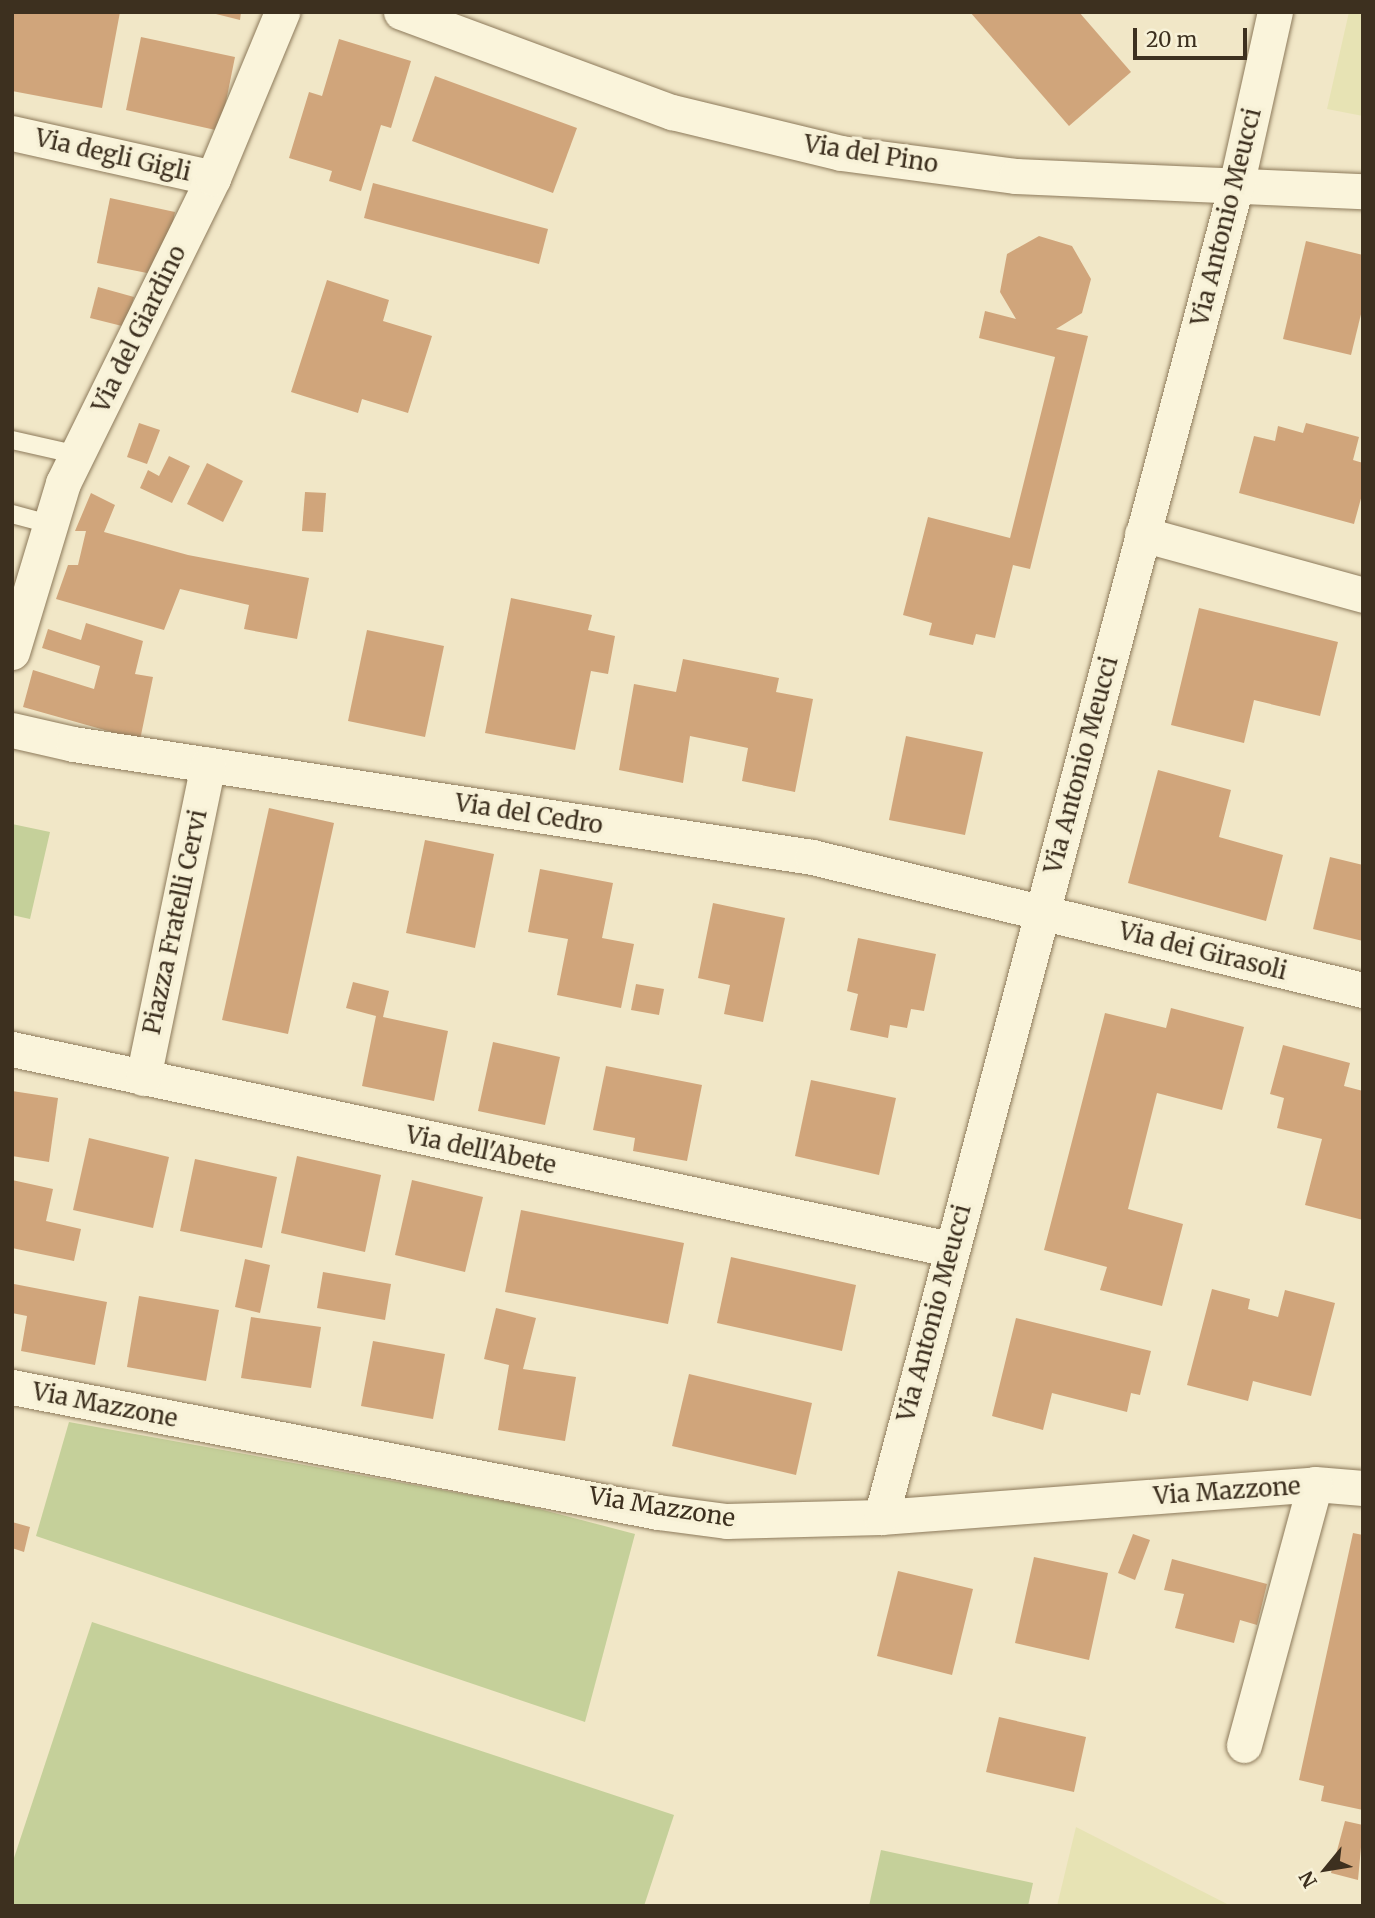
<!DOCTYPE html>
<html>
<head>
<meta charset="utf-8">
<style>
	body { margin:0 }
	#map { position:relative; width:1375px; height:1918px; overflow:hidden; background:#f1e7c7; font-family:Merriweather,serif }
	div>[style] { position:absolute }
	.farmland>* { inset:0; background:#e7e3b4 }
	.green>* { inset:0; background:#c5d09a }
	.building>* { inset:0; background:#d0a57b }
	.roads { filter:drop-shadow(0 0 2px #8d7a5b) drop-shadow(0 0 2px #8d7a5b) }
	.lane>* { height:18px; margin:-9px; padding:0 9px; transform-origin:9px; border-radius:9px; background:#faf4db }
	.street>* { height:35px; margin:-17.5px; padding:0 17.5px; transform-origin:17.5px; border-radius:17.5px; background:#faf4db }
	span { translate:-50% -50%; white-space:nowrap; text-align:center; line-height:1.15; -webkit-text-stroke:7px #f7f1d7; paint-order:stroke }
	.street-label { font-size:24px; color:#3d301f }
	.frame { position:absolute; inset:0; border:14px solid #3d301f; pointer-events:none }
	.north { position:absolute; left:1291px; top:1834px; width:70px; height:70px; -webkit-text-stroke:5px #f7f1d7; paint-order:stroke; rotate:240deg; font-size:19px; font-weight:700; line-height:28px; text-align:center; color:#3d301f }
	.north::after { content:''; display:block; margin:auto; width:24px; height:32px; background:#3d301f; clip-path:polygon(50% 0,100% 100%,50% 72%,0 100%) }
	.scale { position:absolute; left:1133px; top:28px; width:114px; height:32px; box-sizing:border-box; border:4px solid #3d301f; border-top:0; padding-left:9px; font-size:21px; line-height:24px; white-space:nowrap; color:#3d301f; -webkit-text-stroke:5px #f7f1d7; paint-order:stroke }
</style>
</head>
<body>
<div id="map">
	<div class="farmland">
		<div style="clip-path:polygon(1349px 12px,1363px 12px,1363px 116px,1327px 109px)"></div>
		<div style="clip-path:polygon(1076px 1827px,1231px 1906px,1057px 1906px)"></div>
	</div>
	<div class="green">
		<div style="clip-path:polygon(12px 824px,50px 832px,30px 919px,12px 915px)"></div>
		<div style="clip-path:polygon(69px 1422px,524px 1505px,635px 1534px,585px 1722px,36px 1536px)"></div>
		<div style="clip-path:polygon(92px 1622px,674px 1815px,644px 1906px,12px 1906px,12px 1864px)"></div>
		<div style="clip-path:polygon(881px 1850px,1033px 1883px,1028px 1906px,869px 1906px)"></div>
	</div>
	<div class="building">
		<div style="clip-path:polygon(12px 12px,120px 12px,102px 108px,12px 91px)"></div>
		<div style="clip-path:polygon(208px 12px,241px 12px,240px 20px)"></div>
		<div style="clip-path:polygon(970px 12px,1079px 12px,1131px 72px,1069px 126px)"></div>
		<div style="clip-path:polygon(141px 37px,235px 57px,220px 131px,126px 110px)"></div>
		<div style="clip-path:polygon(339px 39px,411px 61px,391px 128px,381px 125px,361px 191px,329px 181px,332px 171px,289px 158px,309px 92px,322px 96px)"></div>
		<div style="clip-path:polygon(435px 76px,577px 128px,553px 193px,412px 141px)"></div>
		<div style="clip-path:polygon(373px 183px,548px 229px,539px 264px,364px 218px)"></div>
		<div style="clip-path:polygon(110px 198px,175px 212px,162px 276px,97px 263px)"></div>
		<div style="clip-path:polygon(1039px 236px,1072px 246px,1091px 279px,1082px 313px,1056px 329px,1088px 336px,1030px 569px,1013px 565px,995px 638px,976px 634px,973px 645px,929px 635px,932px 623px,903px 615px,928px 517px,1010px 538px,1055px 357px,979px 338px,985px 311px,1016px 319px,1000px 292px,1007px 254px)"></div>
		<div style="clip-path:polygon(1306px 241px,1363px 255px,1363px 306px,1351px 355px,1283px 339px)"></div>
		<div style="clip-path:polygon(327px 280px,389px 300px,383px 321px,432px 336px,408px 413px,362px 399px,358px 413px,291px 392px)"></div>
		<div style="clip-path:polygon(98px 287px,134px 297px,126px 327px,90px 318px)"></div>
		<div style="clip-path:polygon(139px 423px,160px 430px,147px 464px,127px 457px)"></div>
		<div style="clip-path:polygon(1306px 423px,1359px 437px,1353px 460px,1363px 463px,1363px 491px,1354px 524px,1239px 493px,1254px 436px,1275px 441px,1278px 426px,1303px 433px)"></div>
		<div style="clip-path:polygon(169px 456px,190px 466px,172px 503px,140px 488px,148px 470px,159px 476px)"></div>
		<div style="clip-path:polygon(207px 463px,243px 481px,223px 522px,187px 504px)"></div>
		<div style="clip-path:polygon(305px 492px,326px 493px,323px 532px,302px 531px)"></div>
		<div style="clip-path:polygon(91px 493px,115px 505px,104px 532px,188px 555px,309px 578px,297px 639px,244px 629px,249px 605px,180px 589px,164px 630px,56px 599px,68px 565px,78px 565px,86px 531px,75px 531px)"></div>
		<div style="clip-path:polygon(511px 598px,592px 615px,588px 630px,615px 636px,608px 674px,591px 671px,575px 750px,485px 733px)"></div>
		<div style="clip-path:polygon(1199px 608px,1338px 642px,1320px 716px,1254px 700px,1244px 743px,1171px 725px)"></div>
		<div style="clip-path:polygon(86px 623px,143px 641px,135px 674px,153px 677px,140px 740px,23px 707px,33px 670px,94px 689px,100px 666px,42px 648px,48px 629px,81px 640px)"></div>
		<div style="clip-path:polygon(367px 630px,444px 646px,425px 737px,348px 721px)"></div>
		<div style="clip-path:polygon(683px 659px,779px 678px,776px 692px,813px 699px,795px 792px,742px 781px,748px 748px,690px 736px,683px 783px,619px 770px,634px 684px,676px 692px)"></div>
		<div style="clip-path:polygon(906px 736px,983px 752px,965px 835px,889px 820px)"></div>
		<div style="clip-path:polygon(1158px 770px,1231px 790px,1219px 837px,1283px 855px,1266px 921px,1128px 883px)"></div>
		<div style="clip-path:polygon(269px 808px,334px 823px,288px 1034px,222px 1020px)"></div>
		<div style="clip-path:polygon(425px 840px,494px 854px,475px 948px,406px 933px)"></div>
		<div style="clip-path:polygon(1330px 857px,1363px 865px,1363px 941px,1313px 929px)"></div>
		<div style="clip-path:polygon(540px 869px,613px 883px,602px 938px,634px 944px,621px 1008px,557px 995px,568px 939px,528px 932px)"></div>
		<div style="clip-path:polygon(713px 903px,785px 918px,763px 1022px,724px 1014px,730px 985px,698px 978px)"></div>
		<div style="clip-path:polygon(858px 938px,936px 954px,924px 1011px,911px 1009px,907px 1028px,890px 1025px,888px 1038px,850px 1030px,858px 994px,847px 991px)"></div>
		<div style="clip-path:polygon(353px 982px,389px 991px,383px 1017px,448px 1031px,434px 1101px,362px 1086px,376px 1016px,346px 1008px)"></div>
		<div style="clip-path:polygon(636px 984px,664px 989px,659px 1015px,631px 1010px)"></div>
		<div style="clip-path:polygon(1171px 1008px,1244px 1027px,1222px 1110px,1157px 1093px,1128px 1209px,1183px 1224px,1162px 1306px,1100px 1290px,1107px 1267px,1044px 1250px,1105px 1013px,1166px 1028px)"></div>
		<div style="clip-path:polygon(493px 1042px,560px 1057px,545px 1125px,478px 1111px)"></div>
		<div style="clip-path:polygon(1283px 1045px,1350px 1063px,1344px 1086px,1363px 1091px,1363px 1220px,1305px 1205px,1322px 1139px,1277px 1128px,1284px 1098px,1270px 1094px)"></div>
		<div style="clip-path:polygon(606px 1066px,702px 1085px,687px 1161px,633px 1151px,635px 1138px,593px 1130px)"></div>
		<div style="clip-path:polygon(811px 1080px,896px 1098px,879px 1175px,795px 1156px)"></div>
		<div style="clip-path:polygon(12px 1091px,58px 1098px,49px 1162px,12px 1156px)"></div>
		<div style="clip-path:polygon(89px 1138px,169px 1157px,153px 1228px,73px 1210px)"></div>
		<div style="clip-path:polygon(297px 1156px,381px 1175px,365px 1252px,281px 1233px)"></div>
		<div style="clip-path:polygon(195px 1159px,277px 1177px,262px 1248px,180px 1231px)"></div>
		<div style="clip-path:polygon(12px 1180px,53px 1189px,46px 1221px,81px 1229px,74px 1261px,12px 1248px)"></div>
		<div style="clip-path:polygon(412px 1180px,483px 1197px,465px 1272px,395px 1255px)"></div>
		<div style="clip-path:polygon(521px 1210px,684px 1243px,668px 1324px,505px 1292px)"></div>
		<div style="clip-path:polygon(731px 1257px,856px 1285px,842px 1351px,717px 1323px)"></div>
		<div style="clip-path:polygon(245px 1259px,270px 1265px,260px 1313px,235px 1307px)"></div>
		<div style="clip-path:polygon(323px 1272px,391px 1284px,385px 1320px,317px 1308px)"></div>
		<div style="clip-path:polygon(14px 1284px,107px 1302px,95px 1365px,21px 1351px,27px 1316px,12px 1313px)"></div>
		<div style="clip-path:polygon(1212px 1289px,1250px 1299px,1248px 1309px,1278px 1317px,1285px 1290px,1335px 1303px,1311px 1396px,1253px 1381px,1248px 1401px,1187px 1385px)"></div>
		<div style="clip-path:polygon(139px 1296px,219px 1310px,206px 1381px,127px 1367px)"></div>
		<div style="clip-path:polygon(496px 1308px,536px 1318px,523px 1369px,576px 1377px,565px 1441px,498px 1430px,509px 1365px,484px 1359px)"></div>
		<div style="clip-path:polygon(251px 1317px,321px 1327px,311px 1388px,241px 1378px)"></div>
		<div style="clip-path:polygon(1016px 1318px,1151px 1351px,1140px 1395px,1131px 1393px,1127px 1412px,1052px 1393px,1043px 1430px,992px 1416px)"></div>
		<div style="clip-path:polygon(373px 1341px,445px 1354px,433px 1419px,361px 1406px)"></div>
		<div style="clip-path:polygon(689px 1374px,812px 1403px,796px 1475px,672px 1446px)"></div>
		<div style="clip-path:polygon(12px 1522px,30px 1527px,24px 1552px,12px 1548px)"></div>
		<div style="clip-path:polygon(1353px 1533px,1363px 1535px,1363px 1810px,1321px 1801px,1324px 1786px,1299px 1780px)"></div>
		<div style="clip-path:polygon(1133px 1534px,1150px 1540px,1135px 1580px,1118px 1573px)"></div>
		<div style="clip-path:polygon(1034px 1557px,1108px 1573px,1089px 1660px,1015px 1643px)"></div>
		<div style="clip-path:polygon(1172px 1559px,1267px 1584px,1257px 1625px,1240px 1620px,1234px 1643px,1175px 1628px,1184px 1594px,1164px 1590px)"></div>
		<div style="clip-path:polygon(898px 1571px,973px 1589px,952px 1675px,877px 1656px)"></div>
		<div style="clip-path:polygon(999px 1717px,1086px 1737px,1074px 1792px,986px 1772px)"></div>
		<div style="clip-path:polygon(1345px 1821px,1363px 1825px,1358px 1880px,1331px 1873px)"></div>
	</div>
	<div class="roads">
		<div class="lane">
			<div style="left:12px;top:440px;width:68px;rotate:12.8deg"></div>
			<div style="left:12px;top:514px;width:39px;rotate:15deg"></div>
		</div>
		<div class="street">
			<div style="left:401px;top:12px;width:289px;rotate:20.3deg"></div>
			<div style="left:672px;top:112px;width:174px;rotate:13.6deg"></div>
			<div style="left:841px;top:153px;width:177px;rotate:7.5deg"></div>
			<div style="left:1016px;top:176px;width:347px;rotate:2.5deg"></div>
			<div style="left:12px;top:133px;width:206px;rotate:12.6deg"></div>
			<div style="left:1142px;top:534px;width:229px;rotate:15.4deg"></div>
			<div style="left:12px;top:652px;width:177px;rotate:-73.2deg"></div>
			<div style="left:63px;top:483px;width:340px;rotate:-63.8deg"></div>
			<div style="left:213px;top:178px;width:180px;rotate:-67.4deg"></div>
			<div style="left:12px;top:730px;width:63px;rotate:12.9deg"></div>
			<div style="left:73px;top:744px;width:748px;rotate:8.69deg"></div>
			<div style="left:812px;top:857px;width:567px;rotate:13.57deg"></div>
			<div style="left:12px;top:1049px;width:959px;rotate:12.04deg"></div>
			<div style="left:143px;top:1078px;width:320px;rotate:-78.3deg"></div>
			<div style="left:12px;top:1387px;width:658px;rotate:10.95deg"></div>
			<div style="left:658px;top:1512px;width:69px;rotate:7.5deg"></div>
			<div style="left:726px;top:1521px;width:155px;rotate:-1.5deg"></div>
			<div style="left:881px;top:1517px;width:435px;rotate:-4.3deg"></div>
			<div style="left:1315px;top:1484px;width:48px;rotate:4.8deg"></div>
			<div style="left:881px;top:1517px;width:1378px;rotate:-75.07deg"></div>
			<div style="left:1236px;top:186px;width:178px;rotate:-77.4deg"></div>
			<div style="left:1244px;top:1745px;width:270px;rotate:-74.8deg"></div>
		</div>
	</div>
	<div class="street-label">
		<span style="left:871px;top:154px;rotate:9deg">Via del Pino</span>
		<span style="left:113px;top:155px;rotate:13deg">Via degli Gigli</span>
		<span style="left:1226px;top:217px;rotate:-76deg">Via Antonio Meucci</span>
		<span style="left:139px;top:329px;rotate:-64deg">Via del Giardino</span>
		<span style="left:1081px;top:765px;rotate:-75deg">Via Antonio Meucci</span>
		<span style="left:529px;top:814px;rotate:9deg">Via del Cedro</span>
		<span style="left:175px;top:922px;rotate:-78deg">Piazza Fratelli Cervi</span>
		<span style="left:1203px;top:951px;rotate:14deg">Via dei Girasoli</span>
		<span style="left:481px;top:1150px;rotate:12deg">Via dell'Abete</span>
		<span style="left:934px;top:1313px;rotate:-75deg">Via Antonio Meucci</span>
		<span style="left:105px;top:1405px;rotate:11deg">Via Mazzone</span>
		<span style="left:1227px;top:1491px;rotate:-4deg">Via Mazzone</span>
		<span style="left:662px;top:1507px;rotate:9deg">Via Mazzone</span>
	</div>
	<div class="frame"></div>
	<div class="north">N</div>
	<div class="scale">20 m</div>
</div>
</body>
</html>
